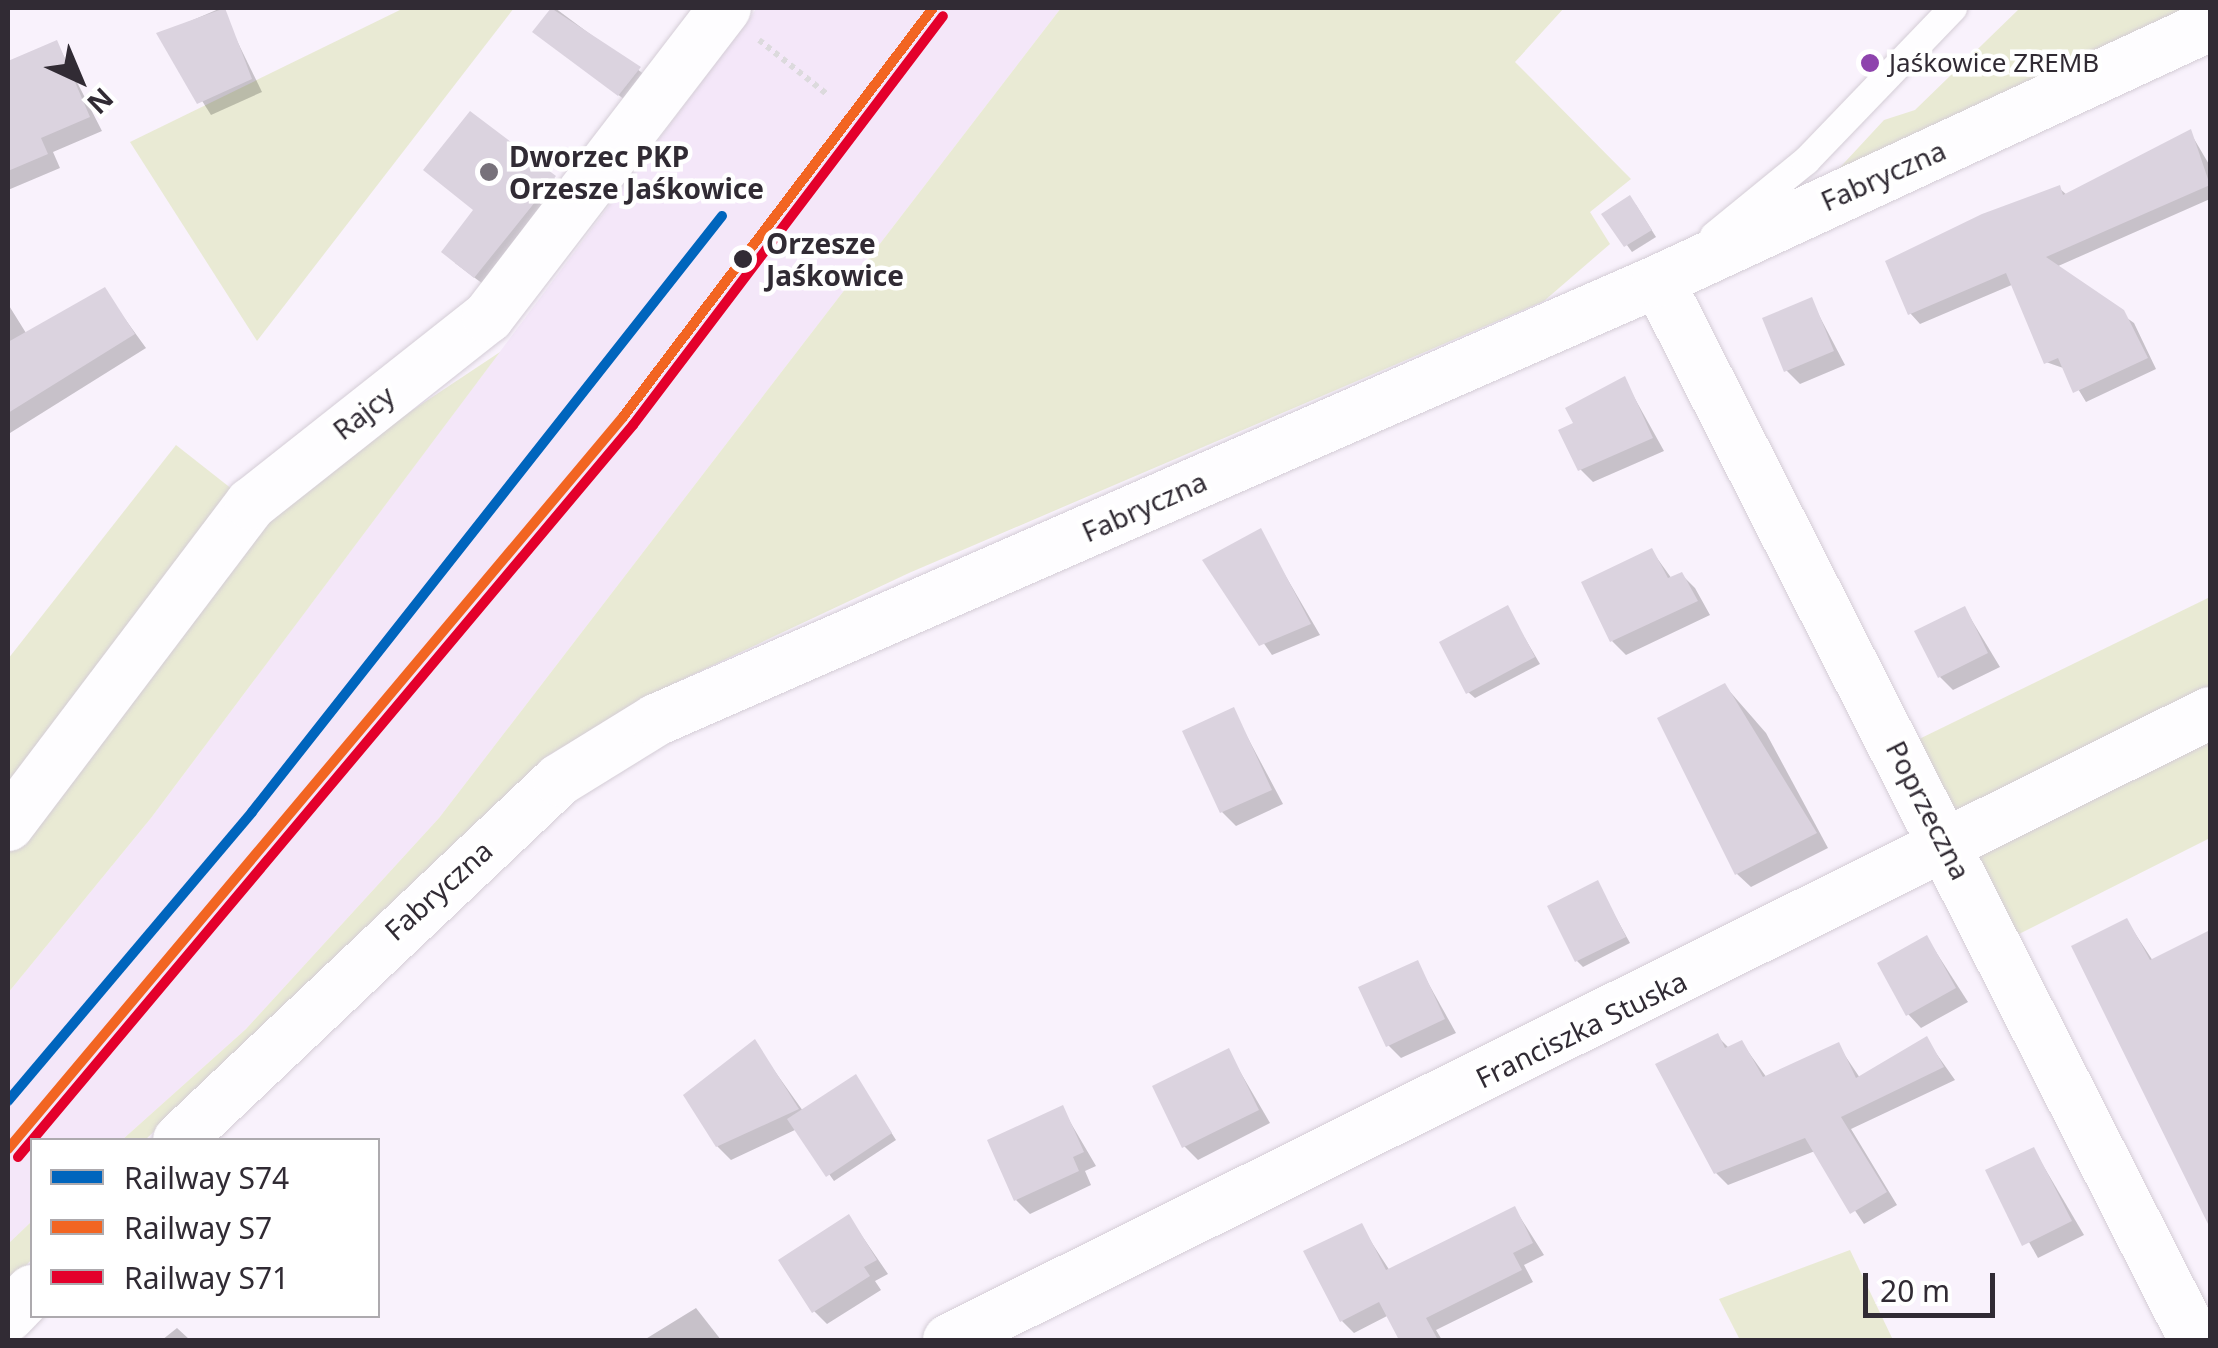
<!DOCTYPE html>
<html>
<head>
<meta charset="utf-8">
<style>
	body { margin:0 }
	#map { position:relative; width:2218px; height:1348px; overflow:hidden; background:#f9f2fc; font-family:"Noto Sans",sans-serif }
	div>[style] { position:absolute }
	.built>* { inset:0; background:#f4e7f9 }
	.green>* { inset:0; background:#e9ead4 }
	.shadow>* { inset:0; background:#0003 }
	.building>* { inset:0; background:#dbd3df }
	.path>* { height:6px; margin-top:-3px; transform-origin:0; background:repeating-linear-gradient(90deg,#dcdadd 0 5px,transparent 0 10px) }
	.roads { filter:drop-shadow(0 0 2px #d4cdd6) drop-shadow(0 0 2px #d4cdd6) }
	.service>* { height:28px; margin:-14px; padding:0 14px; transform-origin:14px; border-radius:14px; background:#fefdff }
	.minor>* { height:52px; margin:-26px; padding:0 26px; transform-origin:26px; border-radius:26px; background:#fefdff }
	.rail-1>* { height:10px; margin:-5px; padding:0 5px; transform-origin:5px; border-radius:5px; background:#0065bd }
	.rail-2>* { height:10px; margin:-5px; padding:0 5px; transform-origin:5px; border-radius:5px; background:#f26522 }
	.rail-3>* { height:10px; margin:-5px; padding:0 5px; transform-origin:5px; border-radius:5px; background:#e4002b }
	.dots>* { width:28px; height:28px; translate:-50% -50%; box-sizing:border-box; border:5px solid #fff; border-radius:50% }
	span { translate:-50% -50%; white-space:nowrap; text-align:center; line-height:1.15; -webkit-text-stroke:9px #fff; paint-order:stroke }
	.bus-label { font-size:26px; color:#312b34 }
	.left { translate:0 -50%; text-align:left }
	.poi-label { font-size:28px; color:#312b34; font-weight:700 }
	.street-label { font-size:28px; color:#312b34 }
	.stop-label { font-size:28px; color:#312b34; font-weight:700 }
	.frame { position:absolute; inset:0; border:10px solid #312b34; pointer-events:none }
	.legend { position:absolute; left:30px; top:1138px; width:350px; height:180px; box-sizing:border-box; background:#fff; border:2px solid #adaaae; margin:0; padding:12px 18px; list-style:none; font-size:30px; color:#312b34 }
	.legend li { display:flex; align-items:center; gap:20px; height:50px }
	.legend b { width:50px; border:2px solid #adaaae }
	.north { position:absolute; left:30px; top:30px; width:100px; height:100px; -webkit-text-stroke:8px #fff; paint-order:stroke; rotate:136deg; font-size:28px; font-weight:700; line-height:40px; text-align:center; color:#312b34 }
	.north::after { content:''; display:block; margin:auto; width:35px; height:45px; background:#312b34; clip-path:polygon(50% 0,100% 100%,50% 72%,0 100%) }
	.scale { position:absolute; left:1863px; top:1273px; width:132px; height:45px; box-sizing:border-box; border:5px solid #312b34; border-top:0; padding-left:12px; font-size:30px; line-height:35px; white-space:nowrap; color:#312b34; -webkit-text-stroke:8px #fff; paint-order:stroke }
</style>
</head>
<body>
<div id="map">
	<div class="built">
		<div style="clip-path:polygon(757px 8px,1061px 8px,439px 818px,246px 1029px,122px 1140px,32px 1140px,32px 1221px,8px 1244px,8px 993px,151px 818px)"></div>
	</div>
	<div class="green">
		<div style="clip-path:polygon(404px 8px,514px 8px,257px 341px,130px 142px)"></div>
		<div style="clip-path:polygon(1061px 8px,1564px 8px,1515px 62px,1631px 179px,1590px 212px,1610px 244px,1544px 301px,909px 573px,675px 683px,547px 756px,145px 1140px,122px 1140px,246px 1029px,439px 818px)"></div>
		<div style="clip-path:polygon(2020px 8px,2197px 8px,1819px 190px,1884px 120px,1915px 110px)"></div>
		<div style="clip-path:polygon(500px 352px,151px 818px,8px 993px,8px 847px,282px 497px)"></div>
		<div style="clip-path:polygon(176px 445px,237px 493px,8px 788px,8px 659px)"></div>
		<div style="clip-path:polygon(2210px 597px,2210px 838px,2015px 936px,1913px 742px)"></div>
		<div style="clip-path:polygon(32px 1221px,32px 1259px,8px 1285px,8px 1244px)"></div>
		<div style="clip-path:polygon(1850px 1250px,1893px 1340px,1740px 1340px,1719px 1299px)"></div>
	</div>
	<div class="shadow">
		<div style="clip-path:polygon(221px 8px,262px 92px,211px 115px,160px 34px)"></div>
		<div style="clip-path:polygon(555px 8px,645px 75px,625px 100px,535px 31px)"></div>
		<div style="clip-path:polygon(57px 43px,102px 131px,53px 152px,60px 168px,8px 190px,8px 55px,11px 63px)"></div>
		<div style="clip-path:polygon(2190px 132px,2210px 166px,2210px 199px,2056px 267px,2134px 323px,2156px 369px,2086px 402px,2066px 369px,2046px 362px,2014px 284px,1920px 324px,1910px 313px,2059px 188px,2067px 195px)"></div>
		<div style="clip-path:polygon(554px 178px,565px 189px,487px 287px,455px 263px)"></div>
		<div style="clip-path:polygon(1636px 205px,1656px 237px,1632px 252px,1605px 215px)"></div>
		<div style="clip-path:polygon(104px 290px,146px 348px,10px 433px,8px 304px,26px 333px)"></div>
		<div style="clip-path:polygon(1811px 300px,1845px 365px,1800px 384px,1786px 370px)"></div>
		<div style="clip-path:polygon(1624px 379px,1664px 451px,1593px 482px,1580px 469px,1576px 425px)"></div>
		<div style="clip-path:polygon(1260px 532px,1320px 635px,1272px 655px,1206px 561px)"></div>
		<div style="clip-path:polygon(1652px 551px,1672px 579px,1682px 575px,1695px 588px,1710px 615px,1626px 655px,1612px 641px)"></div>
		<div style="clip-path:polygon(1507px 608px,1540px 664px,1475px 698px,1468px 692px)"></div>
		<div style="clip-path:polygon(1965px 609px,2000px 667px,1953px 690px,1940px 677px)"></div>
		<div style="clip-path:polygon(1725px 686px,1766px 733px,1828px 848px,1751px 887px,1737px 874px)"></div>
		<div style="clip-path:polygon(1233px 710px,1283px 804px,1236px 826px,1222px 812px)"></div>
		<div style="clip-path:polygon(1597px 883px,1630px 943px,1583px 967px,1577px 961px)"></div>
		<div style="clip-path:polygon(2127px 921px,2153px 961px,2210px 933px,2210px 1024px,2189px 1034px,2210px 1078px,2210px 1224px,2074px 948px)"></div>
		<div style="clip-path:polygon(1927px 938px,1968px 1002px,1921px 1028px,1908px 1014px)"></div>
		<div style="clip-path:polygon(1417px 963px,1456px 1033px,1401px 1058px,1388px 1045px)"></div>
		<div style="clip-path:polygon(1717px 1036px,1730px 1049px,1742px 1043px,1767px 1078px,1838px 1045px,1860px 1078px,1926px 1039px,1955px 1080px,1851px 1129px,1897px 1205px,1864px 1224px,1815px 1151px,1728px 1185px,1716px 1173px)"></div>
		<div style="clip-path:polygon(754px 1042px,803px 1111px,856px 1077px,896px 1140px,834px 1181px,797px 1129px,731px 1160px,717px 1146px)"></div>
		<div style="clip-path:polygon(1228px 1051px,1270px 1123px,1198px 1160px,1184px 1146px)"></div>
		<div style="clip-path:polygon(1062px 1108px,1096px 1166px,1085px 1171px,1091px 1185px,1030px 1214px,1016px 1200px)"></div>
		<div style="clip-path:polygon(2034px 1150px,2084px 1235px,2038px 1258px,1989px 1171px)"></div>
		<div style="clip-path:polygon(1515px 1209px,1544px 1255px,1524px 1265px,1533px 1282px,1436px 1330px,1442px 1340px,1402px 1340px,1389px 1315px,1354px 1333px,1342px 1321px,1361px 1226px,1390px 1271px)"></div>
		<div style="clip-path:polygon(849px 1217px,888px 1274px,875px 1281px,881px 1290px,827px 1324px,814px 1311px)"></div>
		<div style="clip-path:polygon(696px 1308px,721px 1340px,644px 1340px)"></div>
		<div style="clip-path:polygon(177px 1328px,190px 1340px,162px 1340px)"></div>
	</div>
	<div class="building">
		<div style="clip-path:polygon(225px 8px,252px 79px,197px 104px,156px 33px)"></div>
		<div style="clip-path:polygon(551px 8px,641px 67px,618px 96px,532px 32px)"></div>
		<div style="clip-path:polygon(57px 40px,90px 117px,41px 138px,48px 154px,8px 171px,8px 61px)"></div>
		<div style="clip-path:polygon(470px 111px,556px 176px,474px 278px,441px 252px,473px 210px,423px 170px)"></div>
		<div style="clip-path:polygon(2191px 129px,2210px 185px,2046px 257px,2124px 310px,2148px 358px,2073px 393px,2058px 358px,2044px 364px,2006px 273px,1908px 315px,1885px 261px,1982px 214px,2060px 185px,2063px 195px)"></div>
		<div style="clip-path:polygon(1630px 195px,1652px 230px,1624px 247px,1601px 214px)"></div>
		<div style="clip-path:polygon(105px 287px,135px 334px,8px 413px,8px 342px)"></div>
		<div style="clip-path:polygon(1812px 297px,1834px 351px,1784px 372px,1762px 318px)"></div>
		<div style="clip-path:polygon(1625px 376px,1653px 438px,1578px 471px,1558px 430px,1573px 423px,1565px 408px)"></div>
		<div style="clip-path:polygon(1261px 528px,1311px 624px,1259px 646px,1202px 560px)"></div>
		<div style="clip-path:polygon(1652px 548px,1668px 578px,1682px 572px,1698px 601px,1610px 642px,1581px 582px)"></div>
		<div style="clip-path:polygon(1508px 605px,1535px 657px,1466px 694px,1439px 642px)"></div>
		<div style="clip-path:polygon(1965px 606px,1988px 653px,1938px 678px,1914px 631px)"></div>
		<div style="clip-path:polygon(1725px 683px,1817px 833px,1735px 875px,1657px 718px)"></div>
		<div style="clip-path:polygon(1234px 707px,1272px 790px,1220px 813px,1182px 731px)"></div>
		<div style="clip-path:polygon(1598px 880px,1626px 937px,1575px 962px,1547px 906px)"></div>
		<div style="clip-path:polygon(2127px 918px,2150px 960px,2210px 930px,2210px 1228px,2071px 946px)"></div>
		<div style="clip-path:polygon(1927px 935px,1956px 988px,1906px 1016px,1877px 963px)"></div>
		<div style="clip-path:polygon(1418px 960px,1445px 1019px,1386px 1047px,1358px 987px)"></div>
		<div style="clip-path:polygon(1718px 1033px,1725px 1048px,1742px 1040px,1763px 1077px,1839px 1042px,1856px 1078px,1927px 1036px,1944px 1067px,1841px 1117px,1887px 1192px,1850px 1214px,1805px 1138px,1714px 1174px,1655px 1064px)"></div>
		<div style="clip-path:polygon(755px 1039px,799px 1109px,716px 1147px,683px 1095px)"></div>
		<div style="clip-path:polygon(1229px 1048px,1259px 1110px,1182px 1148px,1152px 1086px)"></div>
		<div style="clip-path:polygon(856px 1074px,892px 1133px,826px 1177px,787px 1119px)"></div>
		<div style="clip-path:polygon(1063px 1105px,1084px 1152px,1073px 1157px,1079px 1171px,1014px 1201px,987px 1140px)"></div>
		<div style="clip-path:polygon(2034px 1147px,2072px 1221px,2022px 1246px,1985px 1170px)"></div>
		<div style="clip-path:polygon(1515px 1206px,1533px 1243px,1513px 1253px,1522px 1270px,1426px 1318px,1438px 1340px,1399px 1340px,1379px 1302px,1340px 1322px,1303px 1251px,1362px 1223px,1386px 1270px)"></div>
		<div style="clip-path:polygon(849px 1214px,877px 1260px,864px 1267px,870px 1276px,812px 1313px,778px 1260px)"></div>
	</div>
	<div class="path">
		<div style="left:759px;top:40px;width:88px;rotate:38.6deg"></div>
	</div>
	<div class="roads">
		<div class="service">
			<div style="left:1714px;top:236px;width:119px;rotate:-39.2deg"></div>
			<div style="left:1806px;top:161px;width:212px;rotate:-46.1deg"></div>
		</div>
		<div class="minor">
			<div style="left:1658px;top:281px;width:1187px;rotate:63.11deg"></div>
			<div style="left:8px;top:825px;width:403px;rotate:-52.9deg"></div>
			<div style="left:251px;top:504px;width:302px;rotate:-38.3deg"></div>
			<div style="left:488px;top:317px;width:389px;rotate:-52.5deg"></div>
			<div style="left:179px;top:1140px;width:523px;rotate:-43.45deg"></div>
			<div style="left:559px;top:780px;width:114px;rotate:-31.7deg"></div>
			<div style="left:656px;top:720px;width:1094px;rotate:-23.66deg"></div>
			<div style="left:1658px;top:281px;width:608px;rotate:-24.88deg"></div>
			<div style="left:8px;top:1316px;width:35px;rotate:-46deg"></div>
			<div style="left:949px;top:1340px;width:1408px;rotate:-26.44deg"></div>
		</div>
	</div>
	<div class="rail-1">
		<div style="left:8px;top:1101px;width:378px;rotate:-49.8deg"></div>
		<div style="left:252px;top:812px;width:759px;rotate:-51.74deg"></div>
	</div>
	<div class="rail-2">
		<div style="left:8px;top:1149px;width:956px;rotate:-49.96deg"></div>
		<div style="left:623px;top:417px;width:513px;rotate:-52.84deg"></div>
	</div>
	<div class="rail-3">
		<div style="left:18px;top:1157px;width:956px;rotate:-49.96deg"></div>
		<div style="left:633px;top:425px;width:513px;rotate:-52.84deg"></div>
	</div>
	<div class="dots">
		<div style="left:1870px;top:63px;background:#8e44ad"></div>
		<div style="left:489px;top:172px;background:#77717a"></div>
		<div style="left:743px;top:259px;background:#312b34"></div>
	</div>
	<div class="bus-label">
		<span class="left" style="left:1889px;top:63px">Jaśkowice ZREMB</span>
	</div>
	<div class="poi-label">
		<span class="left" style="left:509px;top:172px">Dworzec PKP<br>Orzesze Jaśkowice</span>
	</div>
	<div class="street-label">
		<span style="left:1883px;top:175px;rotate:-24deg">Fabryczna</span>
		<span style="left:363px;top:412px;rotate:-38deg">Rajcy</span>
		<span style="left:1144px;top:506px;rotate:-24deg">Fabryczna</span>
		<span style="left:1929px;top:810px;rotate:63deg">Poprzeczna</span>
		<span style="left:438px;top:890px;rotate:-42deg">Fabryczna</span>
		<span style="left:1581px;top:1029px;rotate:-26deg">Franciszka Stuska</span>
	</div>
	<div class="stop-label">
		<span class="left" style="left:766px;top:259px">Orzesze<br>Jaśkowice</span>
	</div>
	<div class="frame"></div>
	<ul class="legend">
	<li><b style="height:12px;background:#0065bd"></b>Railway S74</li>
	<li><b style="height:12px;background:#f26522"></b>Railway S7</li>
	<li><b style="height:12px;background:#e4002b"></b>Railway S71</li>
	</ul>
	<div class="north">N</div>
	<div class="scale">20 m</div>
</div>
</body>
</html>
